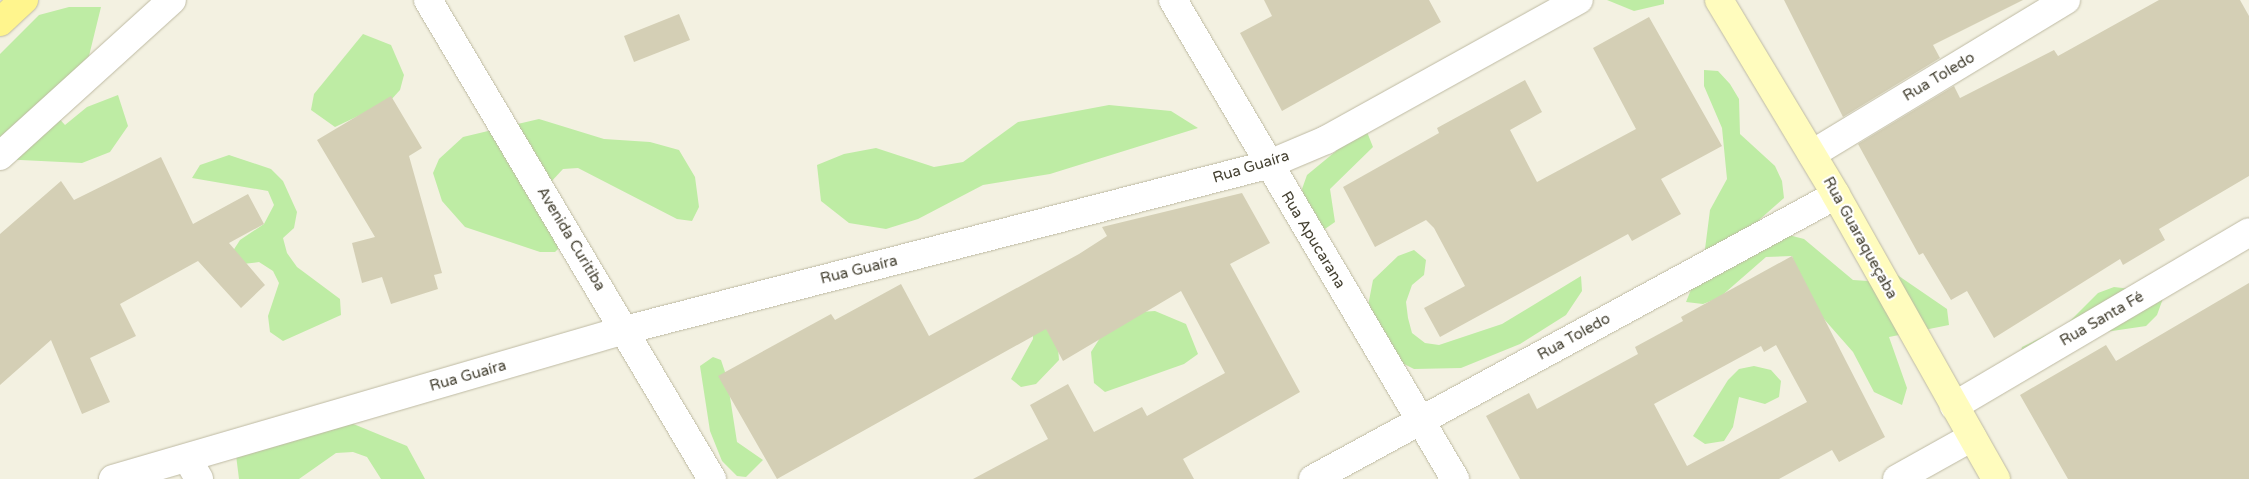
<!DOCTYPE html>
<html>
<head>
<meta charset="utf-8">
<style>
	body { margin:0 }
	#map { position:relative; width:2249px; height:479px; overflow:hidden; background:#f3f1e1; font-family:"Varela Round",sans-serif }
	div>[style] { position:absolute }
	.green>* { inset:0; background:#beeca4 }
	.building>* { inset:0; background:#d4cfb5 }
	.roads { filter:drop-shadow(0 0 1px #bebaa3) drop-shadow(0 0 1px #bebaa3) }
	.street>* { height:28px; margin:-14px; padding:0 14px; transform-origin:14px; border-radius:14px; background:#fff }
	.secondary>* { height:28px; margin:-14px; padding:0 14px; transform-origin:14px; border-radius:14px; background:#fffcbe }
	.primary>* { height:28px; margin:-14px; padding:0 14px; transform-origin:14px; border-radius:14px; background:#fff58d }
	span { translate:-50% -50%; white-space:nowrap; text-align:center; line-height:1.15; -webkit-text-stroke:4.5px #fff; paint-order:stroke }
	.street-label { font-size:15px; color:#444031 }
</style>
</head>
<body>
<div id="map">
	<div class="green">
		<div style="clip-path:polygon(1607px 0,1664px 0,1664px 4px,1634px 11px)"></div>
		<div style="clip-path:polygon(69px 7px,101px 7px,88px 60px,43px 101px,65px 125px,87px 107px,118px 95px,128px 126px,110px 152px,82px 163px,0 159px,0 54px,39px 15px)"></div>
		<div style="clip-path:polygon(363px 34px,391px 45px,404px 75px,400px 90px,390px 101px,335px 127px,311px 110px,314px 94px)"></div>
		<div style="clip-path:polygon(1704px 70px,1718px 71px,1730px 84px,1739px 99px,1740px 134px,1775px 166px,1782px 181px,1784px 198px,1759px 220px,1773px 231px,1804px 239px,1853px 280px,1868px 281px,1879px 270px,1893px 272px,1947px 309px,1949px 325px,1889px 337px,1907px 388px,1902px 405px,1874px 392px,1853px 352px,1809px 302px,1792px 256px,1766px 257px,1719px 298px,1703px 304px,1686px 302px,1704px 257px,1710px 210px,1727px 179px,1722px 128px,1704px 86px)"></div>
		<div style="clip-path:polygon(1109px 105px,1171px 111px,1198px 128px,1050px 174px,983px 185px,918px 219px,886px 229px,849px 223px,821px 201px,817px 165px,844px 154px,876px 148px,934px 167px,963px 162px,1018px 122px)"></div>
		<div style="clip-path:polygon(539px 119px,604px 139px,650px 142px,679px 150px,695px 177px,699px 207px,692px 221px,677px 219px,578px 168px,563px 169px,550px 183px,567px 240px,555px 252px,540px 252px,465px 227px,442px 201px,433px 173px,439px 159px,463px 137px)"></div>
		<div style="clip-path:polygon(1367px 132px,1373px 147px,1330px 189px,1335px 222px,1322px 231px,1305px 203px,1302px 189px,1307px 175px,1347px 142px)"></div>
		<div style="clip-path:polygon(229px 155px,271px 169px,283px 181px,297px 212px,294px 228px,283px 238px,287px 253px,297px 267px,340px 299px,341px 315px,283px 341px,270px 332px,268px 316px,279px 283px,273px 271px,259px 262px,243px 264px,229px 257px,240px 240px,264px 224px,274px 205px,268px 191px,192px 178px,200px 165px)"></div>
		<div style="clip-path:polygon(1414px 250px,1426px 260px,1424px 275px,1412px 285px,1406px 302px,1408px 318px,1412px 333px,1425px 343px,1439px 345px,1502px 324px,1581px 276px,1582px 291px,1566px 315px,1520px 344px,1461px 368px,1414px 369px,1400px 362px,1367px 311px,1373px 280px,1398px 256px)"></div>
		<div style="clip-path:polygon(2114px 287px,2165px 293px,2157px 315px,2146px 326px,2085px 335px,2018px 363px,2022px 347px,2065px 326px,2098px 293px)"></div>
		<div style="clip-path:polygon(1033px 303px,1058px 348px,1059px 360px,1036px 384px,1021px 387px,1011px 379px,1033px 339px)"></div>
		<div style="clip-path:polygon(1155px 311px,1186px 324px,1198px 354px,1184px 364px,1105px 392px,1094px 383px,1091px 352px,1100px 338px,1140px 312px)"></div>
		<div style="clip-path:polygon(713px 357px,721px 360px,727px 378px,737px 442px,763px 460px,746px 477px,737px 476px,722px 461px,710px 431px,700px 366px)"></div>
		<div style="clip-path:polygon(1754px 366px,1771px 370px,1781px 381px,1779px 397px,1765px 404px,1739px 397px,1733px 427px,1724px 441px,1705px 444px,1693px 436px,1728px 380px,1739px 369px)"></div>
		<div style="clip-path:polygon(351px 423px,407px 446px,425px 479px,381px 479px,367px 457px,353px 452px,336px 453px,299px 479px,239px 479px,236px 455px)"></div>
	</div>
	<div class="building">
		<div style="clip-path:polygon(1264px 0,1429px 0,1441px 22px,1282px 111px,1240px 33px,1272px 16px)"></div>
		<div style="clip-path:polygon(1784px 0,2023px 0,1933px 45px,1940px 58px,1843px 117px)"></div>
		<div style="clip-path:polygon(2159px 0,2240px 0,2249px 16px,2249px 176px,2159px 229px,2165px 240px,2123px 265px,2120px 259px,1994px 338px,1967px 291px,1951px 300px,1923px 253px,1919px 255px,1858px 144px,1954px 86px,1960px 98px,1966px 95px,2054px 50px,2058px 56px)"></div>
		<div style="clip-path:polygon(679px 14px,690px 40px,634px 62px,624px 36px)"></div>
		<div style="clip-path:polygon(1649px 17px,1722px 146px,1661px 179px,1681px 214px,1632px 241px,1628px 234px,1440px 337px,1424px 308px,1465px 286px,1434px 228px,1426px 220px,1375px 247px,1343px 187px,1439px 133px,1437px 128px,1525px 80px,1542px 112px,1510px 130px,1537px 182px,1636px 129px,1593px 48px)"></div>
		<div style="clip-path:polygon(391px 96px,422px 148px,409px 156px,442px 273px,434px 275px,438px 289px,391px 304px,382px 277px,362px 283px,352px 243px,375px 237px,317px 140px)"></div>
		<div style="clip-path:polygon(161px 157px,193px 224px,248px 194px,264px 224px,229px 243px,265px 285px,241px 308px,198px 261px,120px 304px,136px 336px,90px 358px,110px 402px,82px 414px,51px 340px,0 385px,0 234px,61px 181px,74px 200px)"></div>
		<div style="clip-path:polygon(1242px 193px,1270px 243px,1230px 264px,1300px 392px,1183px 459px,1194px 479px,973px 479px,1048px 439px,1030px 405px,1068px 384px,1094px 432px,1142px 407px,1147px 416px,1225px 373px,1181px 291px,1063px 361px,1046px 329px,777px 479px,718px 376px,831px 314px,835px 320px,901px 284px,929px 336px,1079px 254px,1107px 236px,1102px 227px)"></div>
		<div style="clip-path:polygon(evenodd,1792px 256px,1885px 437px,1839px 462px,1832px 450px,1779px 479px,1520px 479px,1486px 416px,1529px 393px,1537px 409px,1638px 354px,1635px 347px,1683px 321px,1681px 317px,1792px 256px,1776px 345px,1807px 402px,1687px 466px,1654px 404px,1761px 346px,1764px 352px,1776px 345px)"></div>
		<div style="clip-path:polygon(2249px 283px,2249px 479px,2068px 479px,2020px 395px,2106px 345px,2116px 361px)"></div>
	</div>
	<div class="roads">
		<div class="street">
			<div style="left:428px;top:0;width:557px;rotate:59.34deg"></div>
			<div style="left:1173px;top:0;width:556px;rotate:59.51deg"></div>
			<div style="left:1812px;top:154px;width:297px;rotate:-31.2deg"></div>
			<div style="left:0;top:156px;width:232px;rotate:-42.2deg"></div>
			<div style="left:1954px;top:406px;width:342px;rotate:-30.5deg"></div>
			<div style="left:187px;top:458px;width:24px;rotate:60deg"></div>
			<div style="left:113px;top:479px;width:533px;rotate:-16.23deg"></div>
			<div style="left:625px;top:330px;width:663px;rotate:-14.41deg"></div>
			<div style="left:1267px;top:165px;width:64px;rotate:-23deg"></div>
			<div style="left:1326px;top:140px;width:289px;rotate:-29deg"></div>
			<div style="left:1313px;top:479px;width:595px;rotate:-28.5deg"></div>
			<div style="left:1897px;top:479px;width:86px;rotate:-29.2deg"></div>
		</div>
		<div class="secondary">
			<div style="left:1719px;top:0;width:227px;rotate:59deg"></div>
			<div style="left:1836px;top:195px;width:326px;rotate:60.6deg"></div>
		</div>
		<div class="primary">
			<div style="left:0;top:22px;width:33px;rotate:-43deg"></div>
		</div>
	</div>
	<div class="street-label">
		<span style="left:1939px;top:77px;rotate:-31deg">Rua Toledo</span>
		<span style="left:1251px;top:167px;rotate:-17deg">Rua Guaíra</span>
		<span style="left:1860px;top:238px;rotate:61deg">Rua Guaraqueçaba</span>
		<span style="left:571px;top:239px;rotate:59deg">Avenida Curitiba</span>
		<span style="left:1313px;top:240px;rotate:59deg">Rua Apucarana</span>
		<span style="left:859px;top:270px;rotate:-14deg">Rua Guaíra</span>
		<span style="left:2102px;top:319px;rotate:-30deg">Rua Santa Fé</span>
		<span style="left:1574px;top:337px;rotate:-29deg">Rua Toledo</span>
		<span style="left:468px;top:376px;rotate:-16deg">Rua Guaíra</span>
	</div>
</div>
</body>
</html>
